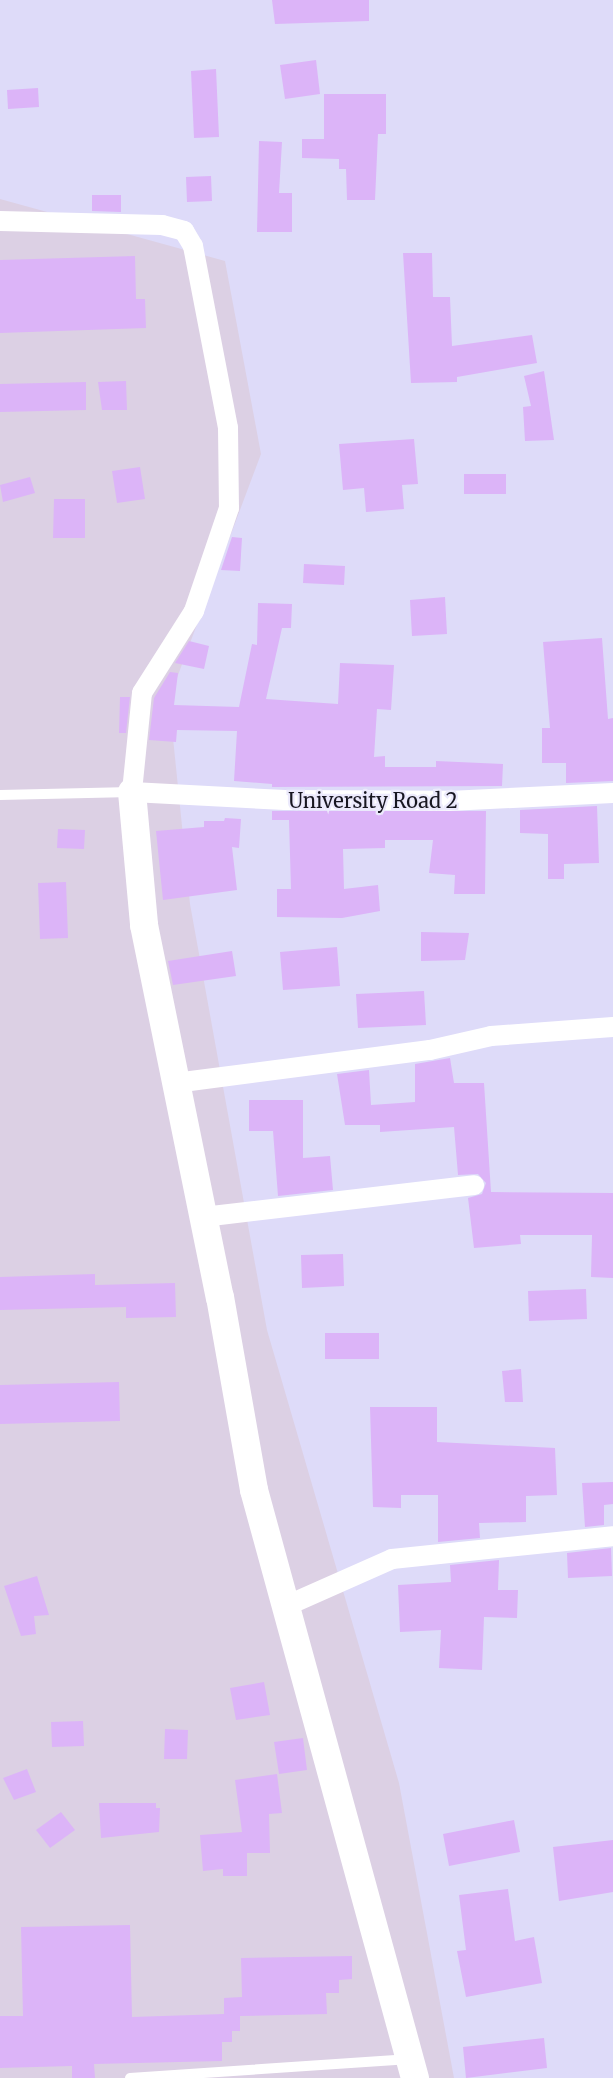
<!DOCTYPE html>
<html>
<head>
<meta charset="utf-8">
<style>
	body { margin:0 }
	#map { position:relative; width:613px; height:2078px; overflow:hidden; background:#dedbf9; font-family:Merriweather,serif }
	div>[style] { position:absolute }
	.education>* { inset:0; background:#dcd0e4 }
	.building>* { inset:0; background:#dcb4f8 }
	.lane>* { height:10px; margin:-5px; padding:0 5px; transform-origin:5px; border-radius:5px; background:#fff }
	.street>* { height:20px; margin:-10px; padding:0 10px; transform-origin:10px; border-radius:10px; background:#fff }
	.secondary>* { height:28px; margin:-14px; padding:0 14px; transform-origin:14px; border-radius:14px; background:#fff }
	span { translate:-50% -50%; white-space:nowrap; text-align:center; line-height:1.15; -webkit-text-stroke:4.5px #eceafc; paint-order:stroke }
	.street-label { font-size:20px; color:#181721 }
</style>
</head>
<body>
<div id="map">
	<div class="education">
		<div style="clip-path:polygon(0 199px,225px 261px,261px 454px,169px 699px,190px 904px,267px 1330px,399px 1783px,454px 2078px,0 2078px)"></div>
	</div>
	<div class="building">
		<div style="clip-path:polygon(272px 0,369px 0,369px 21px,275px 24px)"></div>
		<div style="clip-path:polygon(316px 60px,320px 94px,285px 99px,280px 65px)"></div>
		<div style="clip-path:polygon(216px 69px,219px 137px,194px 138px,191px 71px)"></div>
		<div style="clip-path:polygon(38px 88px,39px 107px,8px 109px,7px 90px)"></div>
		<div style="clip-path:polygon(324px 94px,386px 94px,386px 134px,378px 134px,375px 200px,347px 200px,346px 169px,339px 169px,339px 159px,302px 158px,302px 139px,324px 139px)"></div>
		<div style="clip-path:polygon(259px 141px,282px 142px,279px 193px,292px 193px,292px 232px,257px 232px)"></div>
		<div style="clip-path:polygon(211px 176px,212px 201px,187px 202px,186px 177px)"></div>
		<div style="clip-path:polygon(92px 195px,121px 195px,121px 212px,92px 211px)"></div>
		<div style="clip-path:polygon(403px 253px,432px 253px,433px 297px,450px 297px,452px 346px,532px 335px,537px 363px,457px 377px,457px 382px,411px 383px)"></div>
		<div style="clip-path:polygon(135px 256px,136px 299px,145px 299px,146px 328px,0 333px,0 260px)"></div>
		<div style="clip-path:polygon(544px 371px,554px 440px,525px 441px,523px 407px,531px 406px,524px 376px)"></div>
		<div style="clip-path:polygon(126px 381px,127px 410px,102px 410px,98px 382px)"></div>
		<div style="clip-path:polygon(86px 382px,86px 410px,0 412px,0 384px)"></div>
		<div style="clip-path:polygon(414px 439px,418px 484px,402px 485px,404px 509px,366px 512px,364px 488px,343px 490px,339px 444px)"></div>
		<div style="clip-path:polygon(140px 467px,145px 499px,117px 503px,112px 471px)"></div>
		<div style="clip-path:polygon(464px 474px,506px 474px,506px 494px,464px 494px)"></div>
		<div style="clip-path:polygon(30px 477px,35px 493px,3px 502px,0 485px)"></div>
		<div style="clip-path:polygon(54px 499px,85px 499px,85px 538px,53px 538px)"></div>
		<div style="clip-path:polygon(232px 537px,242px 538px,240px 571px,221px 570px)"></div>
		<div style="clip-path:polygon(304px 564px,345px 566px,344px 585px,303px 583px)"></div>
		<div style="clip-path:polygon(445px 597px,447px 634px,412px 636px,410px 600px)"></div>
		<div style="clip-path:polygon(258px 603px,292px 604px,291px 628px,282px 628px,266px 699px,338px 704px,340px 663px,394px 665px,391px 710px,377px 709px,374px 757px,385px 756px,385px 767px,436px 767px,436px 761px,503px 764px,502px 786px,272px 787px,272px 784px,234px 781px,237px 731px,177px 730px,176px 742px,149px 740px,154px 698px,170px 672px,178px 673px,174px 705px,239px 707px,252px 644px,257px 645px)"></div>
		<div style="clip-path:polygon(602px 638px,608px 719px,613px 718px,613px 781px,566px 783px,566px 763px,542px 763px,542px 728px,550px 728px,543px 642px)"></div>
		<div style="clip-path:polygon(189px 641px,209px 646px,204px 669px,175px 663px)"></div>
		<div style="clip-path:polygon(120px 697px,130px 697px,126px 733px,119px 733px)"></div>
		<div style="clip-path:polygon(597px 806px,599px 863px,564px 864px,564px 879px,548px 879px,548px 834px,520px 833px,520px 810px)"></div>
		<div style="clip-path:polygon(272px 811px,486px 811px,485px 894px,454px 894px,455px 875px,429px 873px,433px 840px,385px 840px,385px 848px,343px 849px,344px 889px,378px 885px,380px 911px,342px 918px,277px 917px,277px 889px,291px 889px,289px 820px,272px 820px)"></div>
		<div style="clip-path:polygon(225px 818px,241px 819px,239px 848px,232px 847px,237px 890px,163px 900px,156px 831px,204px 827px,204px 821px,224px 821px)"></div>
		<div style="clip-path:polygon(58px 829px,85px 830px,84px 849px,57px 848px)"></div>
		<div style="clip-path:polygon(66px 882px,68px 938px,40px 939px,38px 883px)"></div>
		<div style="clip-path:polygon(421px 932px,469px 933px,465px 960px,421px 961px)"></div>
		<div style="clip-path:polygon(337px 947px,340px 986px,283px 990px,280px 952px)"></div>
		<div style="clip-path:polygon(232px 951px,236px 976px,173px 985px,168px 961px)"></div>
		<div style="clip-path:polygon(424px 991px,426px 1025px,358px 1028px,356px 994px)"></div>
		<div style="clip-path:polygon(450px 1058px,454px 1083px,484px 1083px,491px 1192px,613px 1193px,613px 1278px,591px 1277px,592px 1235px,520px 1235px,521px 1244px,474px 1248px,468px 1198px,482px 1194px,486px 1183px,478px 1174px,458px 1175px,454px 1127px,380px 1132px,380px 1125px,345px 1125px,337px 1074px,369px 1070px,371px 1105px,415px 1102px,415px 1064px)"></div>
		<div style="clip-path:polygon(249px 1100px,303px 1100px,303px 1158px,330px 1156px,333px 1190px,278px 1196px,273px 1131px,249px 1131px)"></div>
		<div style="clip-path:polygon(343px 1254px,344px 1286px,302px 1288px,301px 1255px)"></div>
		<div style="clip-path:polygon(95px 1274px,95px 1285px,175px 1283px,176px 1317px,126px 1318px,126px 1307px,0 1310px,0 1277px)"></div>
		<div style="clip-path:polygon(586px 1289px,587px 1319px,529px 1321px,528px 1291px)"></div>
		<div style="clip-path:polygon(325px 1333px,379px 1333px,379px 1359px,325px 1359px)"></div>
		<div style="clip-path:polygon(521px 1369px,523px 1402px,505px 1402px,502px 1371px)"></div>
		<div style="clip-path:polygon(119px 1382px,120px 1421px,0 1424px,0 1385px)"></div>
		<div style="clip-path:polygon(370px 1407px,437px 1407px,437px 1442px,555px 1448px,557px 1495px,526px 1496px,526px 1522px,479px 1523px,480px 1538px,438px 1542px,438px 1495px,401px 1495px,401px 1508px,373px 1507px)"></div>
		<div style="clip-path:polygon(613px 1482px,613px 1504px,604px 1505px,604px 1525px,585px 1527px,582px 1483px)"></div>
		<div style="clip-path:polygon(611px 1548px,612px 1576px,568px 1578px,567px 1553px)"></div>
		<div style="clip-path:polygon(499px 1560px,498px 1590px,518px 1590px,517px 1618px,484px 1617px,482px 1670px,439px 1668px,441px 1630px,400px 1632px,398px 1585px,451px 1582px,450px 1565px)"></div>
		<div style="clip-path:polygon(37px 1576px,49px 1615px,34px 1616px,36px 1634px,21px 1636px,4px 1586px)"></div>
		<div style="clip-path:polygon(264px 1682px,270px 1715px,236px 1720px,230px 1688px)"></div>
		<div style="clip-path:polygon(83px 1721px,84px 1746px,52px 1747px,51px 1722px)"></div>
		<div style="clip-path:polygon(165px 1729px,188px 1730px,187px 1759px,164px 1759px)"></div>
		<div style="clip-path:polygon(303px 1738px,307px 1770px,279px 1774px,274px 1742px)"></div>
		<div style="clip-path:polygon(27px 1769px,36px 1792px,14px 1800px,3px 1778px)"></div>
		<div style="clip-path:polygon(277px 1774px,282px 1813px,269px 1814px,270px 1853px,247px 1853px,247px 1876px,223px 1876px,223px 1869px,203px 1871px,200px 1835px,242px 1832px,235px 1780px)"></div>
		<div style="clip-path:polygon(99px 1803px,156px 1803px,156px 1808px,160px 1808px,159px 1832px,101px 1838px)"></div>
		<div style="clip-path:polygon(61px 1812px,75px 1830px,50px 1848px,36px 1830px)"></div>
		<div style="clip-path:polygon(514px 1820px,520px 1852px,449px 1866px,443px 1834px)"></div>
		<div style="clip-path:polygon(613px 1840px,613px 1892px,559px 1901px,553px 1847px)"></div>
		<div style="clip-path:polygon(508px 1889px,515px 1941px,534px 1937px,542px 1983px,466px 1997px,457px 1951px,466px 1950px,459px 1895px)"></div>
		<div style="clip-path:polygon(130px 1925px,132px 2017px,224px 2014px,224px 1998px,242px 1997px,241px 1958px,352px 1956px,352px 1979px,339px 1980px,339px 1993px,326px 1993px,327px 2014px,240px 2016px,240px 2031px,232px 2031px,232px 2042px,222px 2042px,222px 2061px,94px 2064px,95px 2078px,72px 2078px,72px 2066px,0 2068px,0 2016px,23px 2016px,21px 1927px)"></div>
		<div style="clip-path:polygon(544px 2038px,547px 2068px,466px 2078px,463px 2047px)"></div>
	</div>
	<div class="lane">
		<div style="left:0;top:795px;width:132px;rotate:-1.3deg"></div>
		<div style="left:130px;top:2078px;width:281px;rotate:-3.9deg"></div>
	</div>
	<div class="street">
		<div style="left:0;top:221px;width:162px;rotate:1.4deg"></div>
		<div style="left:162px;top:225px;width:23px;rotate:15deg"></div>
		<div style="left:184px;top:231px;width:17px;rotate:59deg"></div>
		<div style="left:193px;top:246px;width:185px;rotate:79.1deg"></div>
		<div style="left:228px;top:428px;width:80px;rotate:89.3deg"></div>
		<div style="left:229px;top:508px;width:109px;rotate:108.8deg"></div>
		<div style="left:194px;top:611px;width:97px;rotate:122.4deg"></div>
		<div style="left:142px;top:693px;width:100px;rotate:95.8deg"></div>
		<div style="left:132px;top:792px;width:153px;rotate:3deg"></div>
		<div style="left:285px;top:800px;width:164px;rotate:0.3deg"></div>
		<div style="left:449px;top:801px;width:164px;rotate:-2.8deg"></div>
		<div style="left:175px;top:1083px;width:257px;rotate:-7.4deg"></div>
		<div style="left:430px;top:1050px;width:63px;rotate:-12.9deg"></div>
		<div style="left:491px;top:1036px;width:122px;rotate:-4.2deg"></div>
		<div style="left:203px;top:1217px;width:273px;rotate:-6.7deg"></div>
		<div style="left:286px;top:1606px;width:116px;rotate:-23.9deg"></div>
		<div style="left:392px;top:1559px;width:222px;rotate:-5.9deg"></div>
	</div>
	<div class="secondary">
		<div style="left:132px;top:792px;width:134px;rotate:84.8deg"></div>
		<div style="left:144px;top:925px;width:380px;rotate:78.5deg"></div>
		<div style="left:220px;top:1297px;width:196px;rotate:80deg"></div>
		<div style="left:254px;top:1490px;width:610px;rotate:74.69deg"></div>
	</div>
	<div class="street-label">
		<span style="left:373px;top:800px">University Road 2</span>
	</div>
</div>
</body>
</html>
